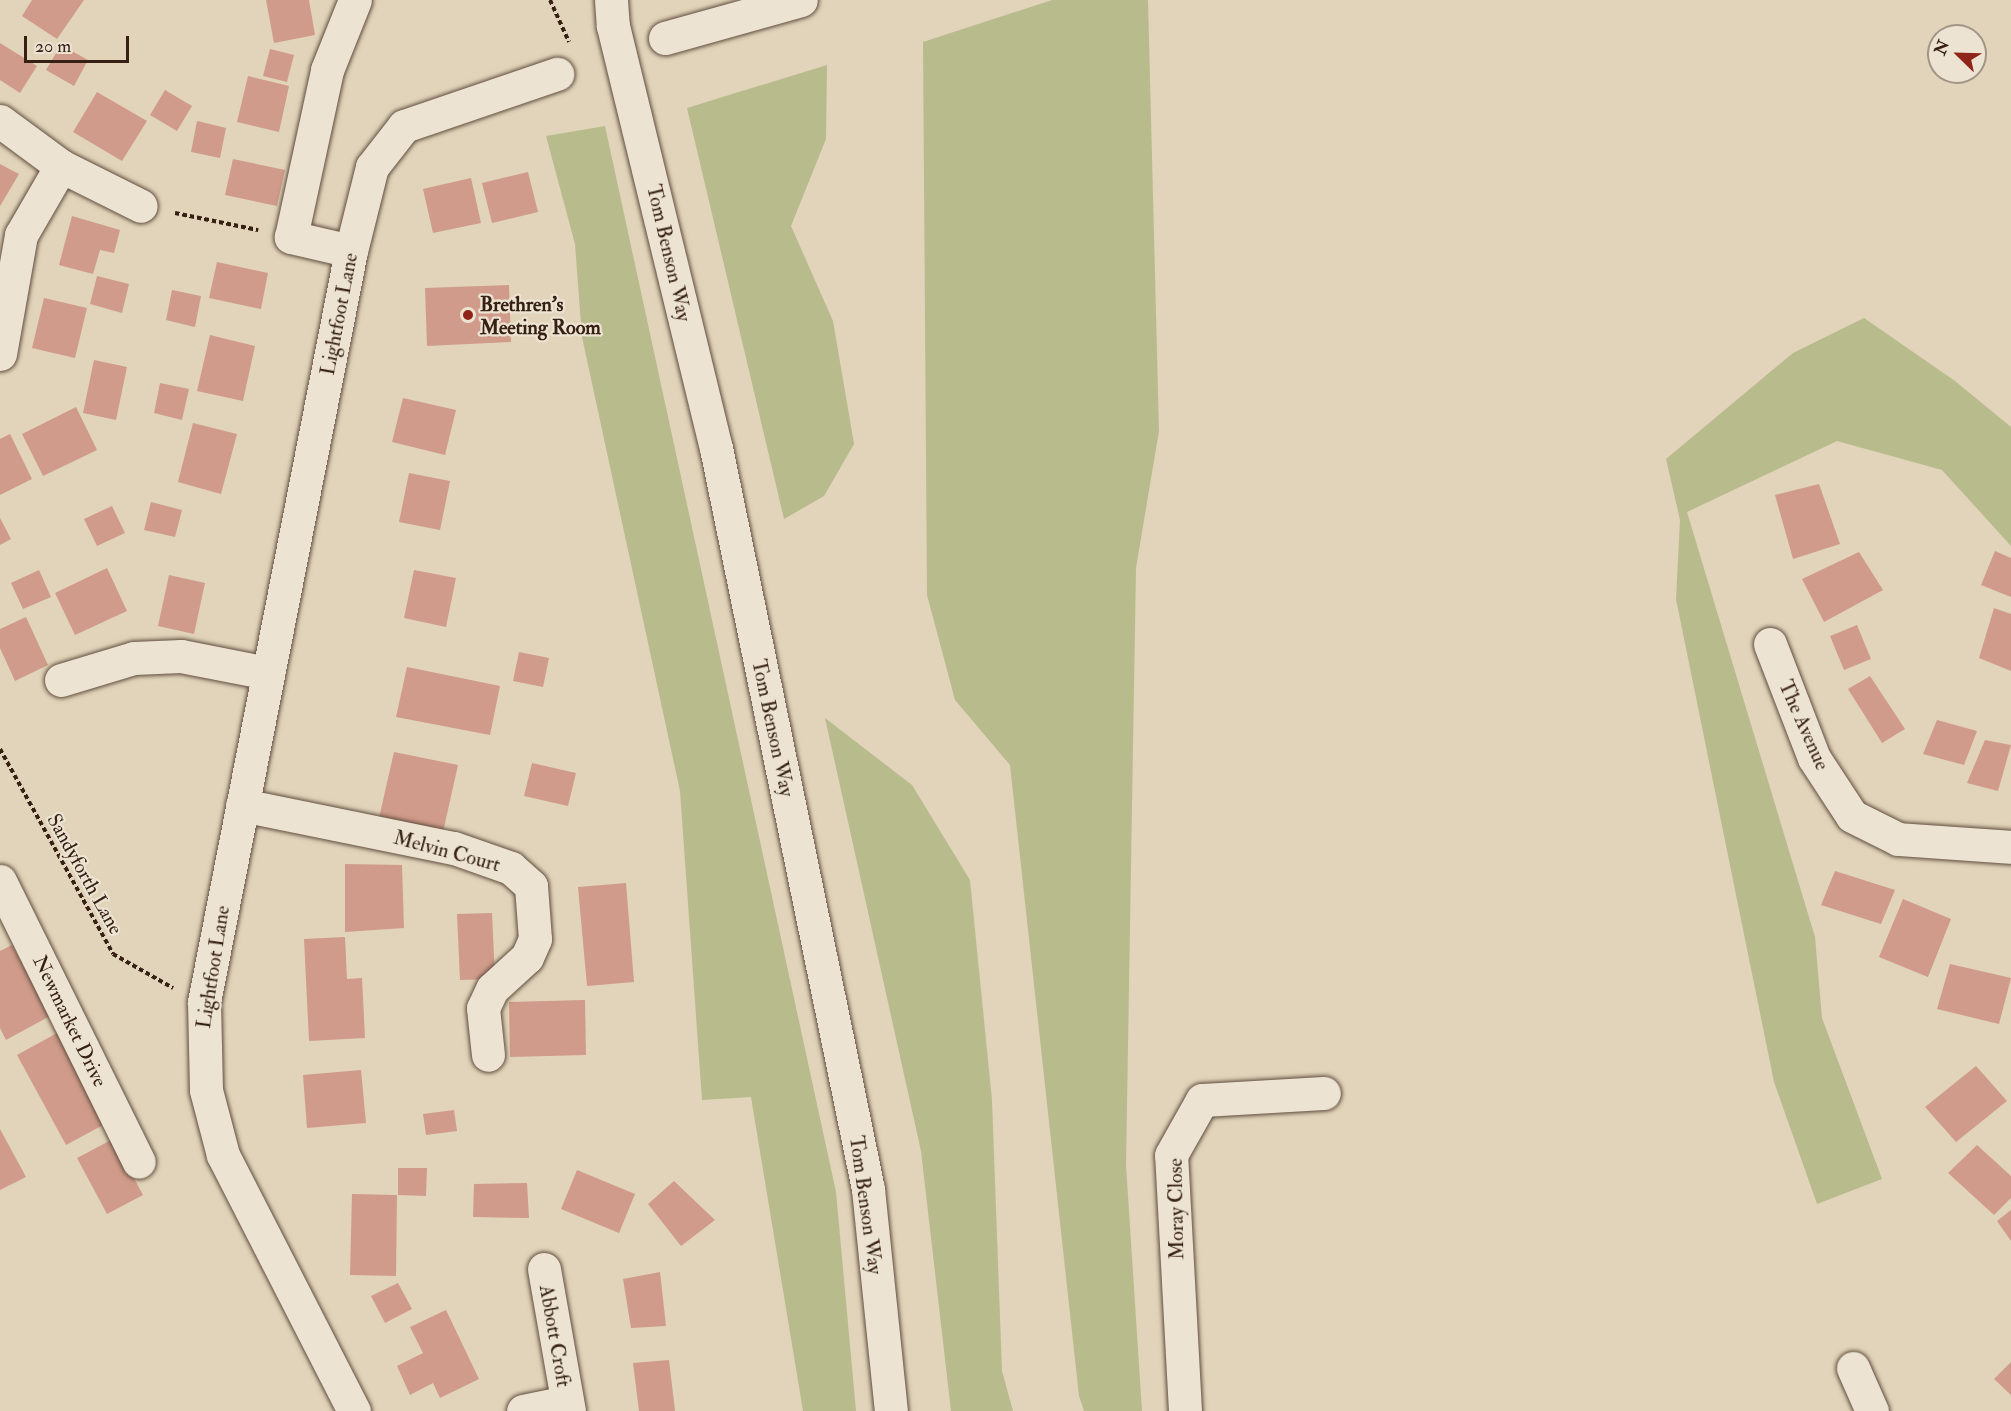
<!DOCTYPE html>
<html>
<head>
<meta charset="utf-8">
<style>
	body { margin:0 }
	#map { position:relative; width:2011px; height:1411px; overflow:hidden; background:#e1d4ba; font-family:"IM FELL Double Pica",serif }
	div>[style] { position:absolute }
	.green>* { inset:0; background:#b8bb8c }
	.building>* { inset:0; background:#d09b8a }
	.path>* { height:4px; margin-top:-2px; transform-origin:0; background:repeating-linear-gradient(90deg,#362014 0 4.5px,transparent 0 7.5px) }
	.roads { filter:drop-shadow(0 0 2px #614d3e) drop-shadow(0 0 2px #614d3e) }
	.street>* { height:33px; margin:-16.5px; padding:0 16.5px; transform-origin:16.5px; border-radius:16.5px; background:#ece3d2 }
	.secondary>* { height:33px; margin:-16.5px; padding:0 16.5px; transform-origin:16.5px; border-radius:16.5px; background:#ece3d2 }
	.dots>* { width:16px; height:16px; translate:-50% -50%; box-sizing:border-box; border:3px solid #ece3d2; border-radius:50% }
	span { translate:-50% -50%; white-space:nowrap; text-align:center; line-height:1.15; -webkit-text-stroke:4.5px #ece3d2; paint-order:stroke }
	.street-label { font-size:20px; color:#362014 }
	.poi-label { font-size:20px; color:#362014; font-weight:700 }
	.left { translate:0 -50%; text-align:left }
	.north { position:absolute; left:1927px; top:24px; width:60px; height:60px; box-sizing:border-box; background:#ece3d2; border:2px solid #a39586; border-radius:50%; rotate:293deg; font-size:16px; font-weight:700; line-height:24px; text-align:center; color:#362014 }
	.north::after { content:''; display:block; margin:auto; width:21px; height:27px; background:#8f2418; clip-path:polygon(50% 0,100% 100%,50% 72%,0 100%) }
	.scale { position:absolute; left:24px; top:36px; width:105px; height:27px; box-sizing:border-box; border:3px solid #362014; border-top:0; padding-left:8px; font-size:18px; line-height:21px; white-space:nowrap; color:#362014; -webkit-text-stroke:4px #ece3d2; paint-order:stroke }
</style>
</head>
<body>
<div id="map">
	<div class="green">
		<div style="clip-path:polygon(1052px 0,1148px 0,1159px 431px,1136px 568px,1126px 1165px,1142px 1411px,1084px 1411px,1079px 1396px,1010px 765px,955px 700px,927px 595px,923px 42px)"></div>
		<div style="clip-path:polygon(827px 65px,826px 139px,791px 226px,833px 321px,854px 444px,824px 496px,784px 519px,687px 108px)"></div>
		<div style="clip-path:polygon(605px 126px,836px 1192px,856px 1411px,803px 1411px,751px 1097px,702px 1100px,680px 791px,582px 337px,575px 244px,546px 136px)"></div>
		<div style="clip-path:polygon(1864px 318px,1955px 381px,2011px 427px,2011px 546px,1942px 470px,1837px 441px,1687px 512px,1815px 937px,1822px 1018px,1882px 1179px,1817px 1204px,1774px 1082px,1676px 599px,1680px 520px,1666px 459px,1793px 353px)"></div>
		<div style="clip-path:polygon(825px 718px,912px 785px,970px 880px,992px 1100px,1002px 1371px,1013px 1411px,951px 1411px,921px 1151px)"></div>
	</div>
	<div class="building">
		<div style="clip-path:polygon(32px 0,84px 0,57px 39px,22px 16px)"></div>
		<div style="clip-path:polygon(266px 0,309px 0,315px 35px,274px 43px)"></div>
		<div style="clip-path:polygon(0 43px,37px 66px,20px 93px,0 80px)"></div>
		<div style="clip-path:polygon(61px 45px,88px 60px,74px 86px,46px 70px)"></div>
		<div style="clip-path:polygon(270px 49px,294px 55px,287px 82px,263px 76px)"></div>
		<div style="clip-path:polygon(248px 76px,289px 86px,279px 132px,237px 122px)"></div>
		<div style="clip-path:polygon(165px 90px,192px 106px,177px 131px,150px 115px)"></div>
		<div style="clip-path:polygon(97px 92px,147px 121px,122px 161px,73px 132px)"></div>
		<div style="clip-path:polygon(197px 121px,226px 128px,220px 158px,191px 152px)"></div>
		<div style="clip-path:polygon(233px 159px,285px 170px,277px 206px,225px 195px)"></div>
		<div style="clip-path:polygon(0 164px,19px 174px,0 206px)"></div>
		<div style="clip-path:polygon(528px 172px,538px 212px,492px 223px,482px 183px)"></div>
		<div style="clip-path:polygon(471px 178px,481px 223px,433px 233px,423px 189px)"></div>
		<div style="clip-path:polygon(72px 216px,120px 230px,114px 253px,100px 250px,93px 274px,59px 265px)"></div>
		<div style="clip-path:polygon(217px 262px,268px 273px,261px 309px,209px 298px)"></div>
		<div style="clip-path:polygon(97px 276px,129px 284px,122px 313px,90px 304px)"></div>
		<div style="clip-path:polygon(509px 285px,511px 342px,427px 346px,425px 288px)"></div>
		<div style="clip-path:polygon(172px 290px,201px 296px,195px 327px,166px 320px)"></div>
		<div style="clip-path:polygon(44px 298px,87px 308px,75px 358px,32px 348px)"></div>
		<div style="clip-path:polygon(210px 335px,255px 346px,243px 401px,197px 391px)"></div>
		<div style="clip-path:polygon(94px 360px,127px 367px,116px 420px,83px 413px)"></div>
		<div style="clip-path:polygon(160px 383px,189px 389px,182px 420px,154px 413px)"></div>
		<div style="clip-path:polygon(403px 398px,456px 410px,445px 455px,392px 442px)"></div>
		<div style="clip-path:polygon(76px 407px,97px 450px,43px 476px,22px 434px)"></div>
		<div style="clip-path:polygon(193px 423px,237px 434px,221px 494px,178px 482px)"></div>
		<div style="clip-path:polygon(10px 434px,32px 479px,0 495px,0 439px)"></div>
		<div style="clip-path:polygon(409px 473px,450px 481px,440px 530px,399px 522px)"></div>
		<div style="clip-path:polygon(1819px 484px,1840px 544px,1793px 559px,1775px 495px)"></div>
		<div style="clip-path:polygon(151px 502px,182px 510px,175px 537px,144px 530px)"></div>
		<div style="clip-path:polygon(112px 506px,125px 533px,97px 546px,84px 519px)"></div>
		<div style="clip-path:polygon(0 518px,11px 539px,0 545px)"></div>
		<div style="clip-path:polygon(1995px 551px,2011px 558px,2011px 597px,1981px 585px)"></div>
		<div style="clip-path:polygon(1859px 552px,1883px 590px,1824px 622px,1802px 579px)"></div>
		<div style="clip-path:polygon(107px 568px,127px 611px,75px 635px,55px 593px)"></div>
		<div style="clip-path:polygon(39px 570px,51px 597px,23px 609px,11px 583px)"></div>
		<div style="clip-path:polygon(414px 570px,456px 578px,446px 627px,404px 618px)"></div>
		<div style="clip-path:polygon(169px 575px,205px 583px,194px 634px,158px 626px)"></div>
		<div style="clip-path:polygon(1994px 608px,2011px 614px,2011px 671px,1979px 658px)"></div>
		<div style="clip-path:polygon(26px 617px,48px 665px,15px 681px,0 648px,0 629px)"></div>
		<div style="clip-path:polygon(1857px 625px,1871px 659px,1844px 670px,1830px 636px)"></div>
		<div style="clip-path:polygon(519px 652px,549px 658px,543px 687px,513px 681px)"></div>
		<div style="clip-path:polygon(407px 667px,500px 686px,490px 735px,396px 717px)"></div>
		<div style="clip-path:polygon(1870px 676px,1905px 729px,1882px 743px,1848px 689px)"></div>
		<div style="clip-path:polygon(1937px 720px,1977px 731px,1964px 765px,1923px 754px)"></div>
		<div style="clip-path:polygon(1985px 740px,2011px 745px,1998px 791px,1967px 783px)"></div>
		<div style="clip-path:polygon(394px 752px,458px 765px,443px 832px,379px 818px)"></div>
		<div style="clip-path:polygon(532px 763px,576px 773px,568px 806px,524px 796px)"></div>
		<div style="clip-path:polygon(345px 864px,402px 865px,404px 928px,345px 932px)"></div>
		<div style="clip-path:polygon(1835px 871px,1895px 890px,1881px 924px,1821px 905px)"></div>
		<div style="clip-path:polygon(626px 883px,634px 982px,587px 986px,578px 887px)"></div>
		<div style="clip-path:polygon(1903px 899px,1951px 919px,1928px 977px,1879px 957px)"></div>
		<div style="clip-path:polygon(492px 913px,495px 979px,460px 980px,457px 914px)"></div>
		<div style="clip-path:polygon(345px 937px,347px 979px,362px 978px,365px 1038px,309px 1041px,304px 939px)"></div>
		<div style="clip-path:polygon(12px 945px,50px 1016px,6px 1040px,0 1028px,0 951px)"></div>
		<div style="clip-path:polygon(1950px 964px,2011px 978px,1999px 1024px,1937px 1009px)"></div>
		<div style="clip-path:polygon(585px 1000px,586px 1055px,510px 1057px,509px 1002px)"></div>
		<div style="clip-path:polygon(57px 1033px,105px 1124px,66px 1145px,17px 1055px)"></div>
		<div style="clip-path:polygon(1976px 1066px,2007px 1101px,1956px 1142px,1925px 1107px)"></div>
		<div style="clip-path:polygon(361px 1070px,366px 1123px,307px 1128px,303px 1075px)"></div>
		<div style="clip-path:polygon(454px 1110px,457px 1131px,426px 1135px,423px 1114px)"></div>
		<div style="clip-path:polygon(0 1129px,26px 1177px,0 1190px)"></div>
		<div style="clip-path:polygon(113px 1139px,143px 1195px,107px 1214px,77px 1158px)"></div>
		<div style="clip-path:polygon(1977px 1145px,2011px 1176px,2011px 1198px,1994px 1215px,1948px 1173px)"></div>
		<div style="clip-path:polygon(398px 1168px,427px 1168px,426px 1196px,398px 1195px)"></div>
		<div style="clip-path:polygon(577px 1170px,635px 1194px,619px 1233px,561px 1209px)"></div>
		<div style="clip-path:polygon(674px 1181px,715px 1220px,681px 1246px,648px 1204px)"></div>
		<div style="clip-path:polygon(527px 1183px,529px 1218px,473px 1217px,474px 1184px)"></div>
		<div style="clip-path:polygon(352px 1194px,397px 1195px,396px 1276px,350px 1275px)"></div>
		<div style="clip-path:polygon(2011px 1210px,2011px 1241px,1997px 1221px)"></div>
		<div style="clip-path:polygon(660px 1272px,666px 1326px,631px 1328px,623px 1279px)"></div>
		<div style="clip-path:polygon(398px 1283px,412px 1309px,385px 1323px,371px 1296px)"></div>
		<div style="clip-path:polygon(446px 1310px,479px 1379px,440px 1398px,433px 1383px,410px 1395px,397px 1366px,423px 1353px,410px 1327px)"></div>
		<div style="clip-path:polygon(669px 1360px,675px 1411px,639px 1411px,633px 1363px)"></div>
		<div style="clip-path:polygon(2011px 1362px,2011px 1395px,1994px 1379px)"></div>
	</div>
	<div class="path">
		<div style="left:550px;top:0;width:46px;rotate:65.7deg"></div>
		<div style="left:175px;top:213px;width:85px;rotate:11.6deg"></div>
		<div style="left:0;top:749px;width:234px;rotate:61.1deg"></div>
		<div style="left:113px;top:954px;width:69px;rotate:29.5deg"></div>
	</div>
	<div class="roads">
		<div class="street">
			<div style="left:665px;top:38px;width:141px;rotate:-15.6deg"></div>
			<div style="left:0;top:121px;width:76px;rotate:36.4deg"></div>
			<div style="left:61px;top:166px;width:89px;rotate:26.6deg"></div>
			<div style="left:351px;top:251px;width:62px;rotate:-166.9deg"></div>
			<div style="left:291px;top:237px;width:171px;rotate:-77.8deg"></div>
			<div style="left:327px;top:70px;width:75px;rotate:-68.2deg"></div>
			<div style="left:0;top:354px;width:121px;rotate:-80deg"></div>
			<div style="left:21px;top:235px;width:80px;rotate:-59.9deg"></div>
			<div style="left:1770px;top:644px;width:122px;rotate:68.9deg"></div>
			<div style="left:1814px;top:758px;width:69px;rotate:56.8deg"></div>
			<div style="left:1852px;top:816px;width:51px;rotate:26.6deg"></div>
			<div style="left:1898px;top:839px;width:113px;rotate:4deg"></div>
			<div style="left:61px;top:680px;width:76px;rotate:-16.8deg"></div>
			<div style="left:134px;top:658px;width:47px;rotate:-2.4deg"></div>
			<div style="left:181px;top:656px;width:89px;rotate:11.1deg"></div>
			<div style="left:242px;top:805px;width:216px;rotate:11.5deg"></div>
			<div style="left:454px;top:848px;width:60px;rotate:19.3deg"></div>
			<div style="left:511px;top:868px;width:27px;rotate:42deg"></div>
			<div style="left:531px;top:886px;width:53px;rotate:85.7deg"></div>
			<div style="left:535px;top:939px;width:20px;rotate:114deg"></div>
			<div style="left:527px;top:957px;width:47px;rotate:137.6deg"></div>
			<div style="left:492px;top:989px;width:21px;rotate:115deg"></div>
			<div style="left:483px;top:1008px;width:47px;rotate:83.9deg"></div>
			<div style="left:0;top:881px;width:313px;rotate:63.7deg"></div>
			<div style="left:544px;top:1269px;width:144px;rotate:80deg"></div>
			<div style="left:1853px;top:1368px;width:47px;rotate:66.2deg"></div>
			<div style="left:354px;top:1411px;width:288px;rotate:-117.1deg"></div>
			<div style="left:223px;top:1155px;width:67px;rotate:-104.7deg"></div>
			<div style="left:206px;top:1090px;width:88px;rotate:-91.3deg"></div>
			<div style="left:204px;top:1002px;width:765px;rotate:-78.93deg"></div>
			<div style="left:351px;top:251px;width:87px;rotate:-76deg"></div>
			<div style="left:372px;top:167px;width:52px;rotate:-52deg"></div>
			<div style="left:404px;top:126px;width:162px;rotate:-18.8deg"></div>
			<div style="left:523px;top:1411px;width:45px;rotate:-11.6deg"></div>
			<div style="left:1185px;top:1411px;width:256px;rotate:-93.1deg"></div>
			<div style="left:1171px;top:1155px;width:63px;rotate:-60.6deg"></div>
			<div style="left:1202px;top:1100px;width:122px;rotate:-3.3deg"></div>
		</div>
		<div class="secondary">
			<div style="left:611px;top:0;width:26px;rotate:86deg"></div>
			<div style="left:613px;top:26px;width:434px;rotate:76.3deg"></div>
			<div style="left:716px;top:448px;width:756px;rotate:78.41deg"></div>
			<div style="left:868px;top:1189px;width:223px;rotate:84.1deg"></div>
		</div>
	</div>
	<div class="dots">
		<div style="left:468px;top:315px;background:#8f2418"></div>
	</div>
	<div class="street-label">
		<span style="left:669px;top:253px;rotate:77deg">Tom Benson Way</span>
		<span style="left:339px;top:314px;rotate:-79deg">Lightfoot Lane</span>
		<span style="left:1804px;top:725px;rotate:66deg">The Avenue</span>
		<span style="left:773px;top:728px;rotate:78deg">Tom Benson Way</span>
		<span style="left:447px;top:851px;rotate:15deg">Melvin Court</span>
		<span style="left:85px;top:874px;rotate:61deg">Sandyforth Lane</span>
		<span style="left:213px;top:967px;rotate:-81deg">Lightfoot Lane</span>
		<span style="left:70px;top:1021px;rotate:64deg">Newmarket Drive</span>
		<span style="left:866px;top:1205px;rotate:82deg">Tom Benson Way</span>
		<span style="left:1176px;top:1209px;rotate:-91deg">Moray Close</span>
		<span style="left:555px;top:1336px;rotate:80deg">Abbott Croft</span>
	</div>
	<div class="poi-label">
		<span class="left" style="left:480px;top:316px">Brethren's<br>Meeting Room</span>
	</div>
	<div class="north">N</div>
	<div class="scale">20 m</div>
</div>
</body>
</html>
